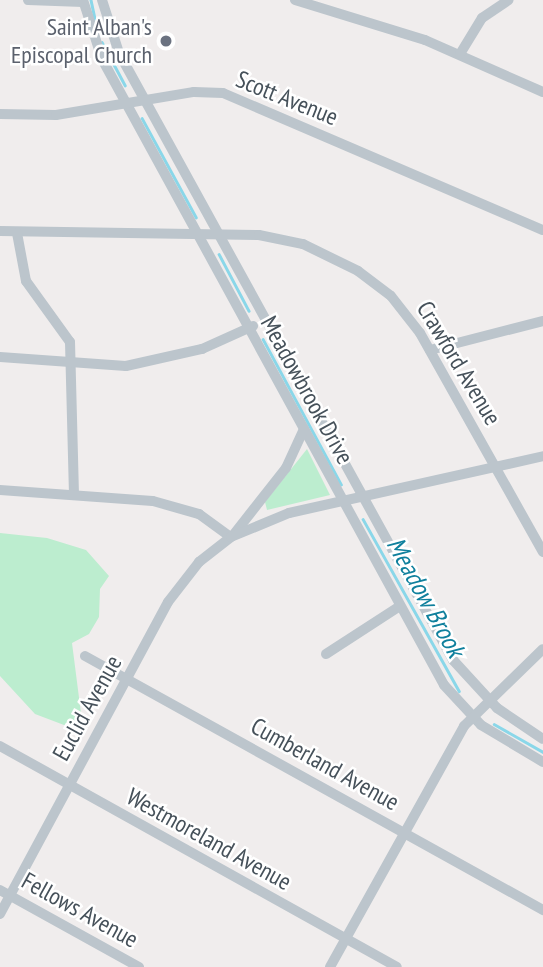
<!DOCTYPE html>
<html>
<head>
<meta charset="utf-8">
<style>
	body { margin:0 }
	#map { position:relative; width:543px; height:967px; overflow:hidden; background:#f0eded; font-family:"PT Sans Narrow",sans-serif }
	div>[style] { position:absolute }
	.green>* { inset:0; background:#bcedcf }
	.stream>* { height:2.5px; margin:-1.25px; padding:0 1.25px; transform-origin:1.25px; border-radius:1.25px; background:#8ad7e9 }
	.minor>* { height:10px; margin:-5px; padding:0 5px; transform-origin:5px; border-radius:5px; background:#bcc5cc }
	.dots>* { width:19px; height:19px; translate:-50% -50%; box-sizing:border-box; border:4px solid #fff; border-radius:50% }
	span { translate:-50% -50%; white-space:nowrap; text-align:center; line-height:1.15; -webkit-text-stroke:5px #fff; paint-order:stroke }
	.worship-label { font-size:24px; color:#5b616d }
	.right { translate:-100% -50%; text-align:right }
	.street-label { font-size:24px; color:#46515a }
	.water-label { font-size:26px; color:#10809d; font-style:italic }
</style>
</head>
<body>
<div id="map">
	<div class="green">
		<div style="clip-path:polygon(307px 449px,330px 495px,267px 510px,265px 502px)"></div>
		<div style="clip-path:polygon(0 533px,47px 538px,86px 550px,109px 576px,100px 589px,99px 617px,89px 634px,72px 643px,82px 721px,64px 725px,35px 714px,0 676px)"></div>
	</div>
	<div class="stream">
		<div style="left:91px;top:0;width:19px;rotate:78deg"></div>
		<div style="left:102px;top:42px;width:49px;rotate:61.9deg"></div>
		<div style="left:142px;top:118px;width:113px;rotate:61.4deg"></div>
		<div style="left:219px;top:254px;width:64px;rotate:62.2deg"></div>
		<div style="left:263px;top:339px;width:165px;rotate:61.7deg"></div>
		<div style="left:363px;top:519px;width:197px;rotate:60.8deg"></div>
		<div style="left:494px;top:724px;width:56px;rotate:29.7deg"></div>
	</div>
	<div class="minor">
		<div style="left:28px;top:0;width:55px;rotate:2.1deg"></div>
		<div style="left:83px;top:0;width:62px;rotate:72.1deg"></div>
		<div style="left:102px;top:59px;width:713px;rotate:61.35deg"></div>
		<div style="left:444px;top:685px;width:54px;rotate:47.2deg"></div>
		<div style="left:481px;top:725px;width:72px;rotate:30.8deg"></div>
		<div style="left:102px;top:0;width:56px;rotate:72.2deg"></div>
		<div style="left:119px;top:53px;width:693px;rotate:61.18deg"></div>
		<div style="left:453px;top:660px;width:65px;rotate:47.5deg"></div>
		<div style="left:497px;top:708px;width:55px;rotate:34deg"></div>
		<div style="left:295px;top:0;width:136px;rotate:17.1deg"></div>
		<div style="left:425px;top:40px;width:129px;rotate:23.8deg"></div>
		<div style="left:460px;top:54px;width:42px;rotate:-58.6deg"></div>
		<div style="left:482px;top:18px;width:32px;rotate:-34deg"></div>
		<div style="left:0;top:114px;width:56px;rotate:1deg"></div>
		<div style="left:56px;top:115px;width:140px;rotate:-9.5deg"></div>
		<div style="left:194px;top:92px;width:29px;rotate:2deg"></div>
		<div style="left:223px;top:93px;width:348px;rotate:23.2deg"></div>
		<div style="left:0;top:231px;width:259px;rotate:0.9deg"></div>
		<div style="left:259px;top:235px;width:45px;rotate:11.6deg"></div>
		<div style="left:303px;top:244px;width:61px;rotate:26.1deg"></div>
		<div style="left:358px;top:271px;width:41px;rotate:37.1deg"></div>
		<div style="left:391px;top:296px;width:47px;rotate:51.9deg"></div>
		<div style="left:420px;top:333px;width:251px;rotate:60.7deg"></div>
		<div style="left:17px;top:233px;width:49px;rotate:79.4deg"></div>
		<div style="left:26px;top:281px;width:75px;rotate:54.2deg"></div>
		<div style="left:70px;top:342px;width:149px;rotate:88.5deg"></div>
		<div style="left:430px;top:350px;width:117px;rotate:-14.4deg"></div>
		<div style="left:0;top:357px;width:126px;rotate:4.1deg"></div>
		<div style="left:126px;top:366px;width:78px;rotate:-12.6deg"></div>
		<div style="left:202px;top:349px;width:56px;rotate:-24.3deg"></div>
		<div style="left:0;top:490px;width:153px;rotate:4.1deg"></div>
		<div style="left:153px;top:501px;width:48px;rotate:15.8deg"></div>
		<div style="left:199px;top:514px;width:39px;rotate:36deg"></div>
		<div style="left:234px;top:534px;width:84px;rotate:-51.8deg"></div>
		<div style="left:286px;top:468px;width:43px;rotate:-65.2deg"></div>
		<div style="left:326px;top:654px;width:88px;rotate:-33deg"></div>
		<div style="left:85px;top:656px;width:524px;rotate:29.01deg"></div>
		<div style="left:0;top:746px;width:454px;rotate:29.1deg"></div>
		<div style="left:0;top:890px;width:159px;rotate:29deg"></div>
		<div style="left:0;top:914px;width:354px;rotate:-61.7deg"></div>
		<div style="left:168px;top:602px;width:51px;rotate:-52.2deg"></div>
		<div style="left:199px;top:562px;width:41px;rotate:-38deg"></div>
		<div style="left:231px;top:537px;width:63px;rotate:-22.5deg"></div>
		<div style="left:289px;top:513px;width:260px;rotate:-12.6deg"></div>
		<div style="left:330px;top:967px;width:276px;rotate:-60.9deg"></div>
		<div style="left:464px;top:726px;width:110px;rotate:-44.3deg"></div>
	</div>
	<div class="dots">
		<div style="left:166px;top:41px;background:#6b7280"></div>
	</div>
	<div class="worship-label">
		<span class="right" style="left:152px;top:41px">Saint Alban's<br>Episcopal Church</span>
	</div>
	<div class="street-label">
		<span style="left:287px;top:98px;rotate:22deg">Scott Avenue</span>
		<span style="left:459px;top:363px;rotate:59deg">Crawford Avenue</span>
		<span style="left:307px;top:390px;rotate:61deg">Meadowbrook Drive</span>
		<span style="left:87px;top:708px;rotate:-61deg">Euclid Avenue</span>
		<span style="left:325px;top:764px;rotate:29deg">Cumberland Avenue</span>
		<span style="left:209px;top:839px;rotate:29deg">Westmoreland Avenue</span>
		<span style="left:80px;top:910px;rotate:29deg">Fellows Avenue</span>
	</div>
	<div class="water-label">
		<span style="left:426px;top:597px;rotate:61deg">Meadow Brook</span>
	</div>
</div>
</body>
</html>
